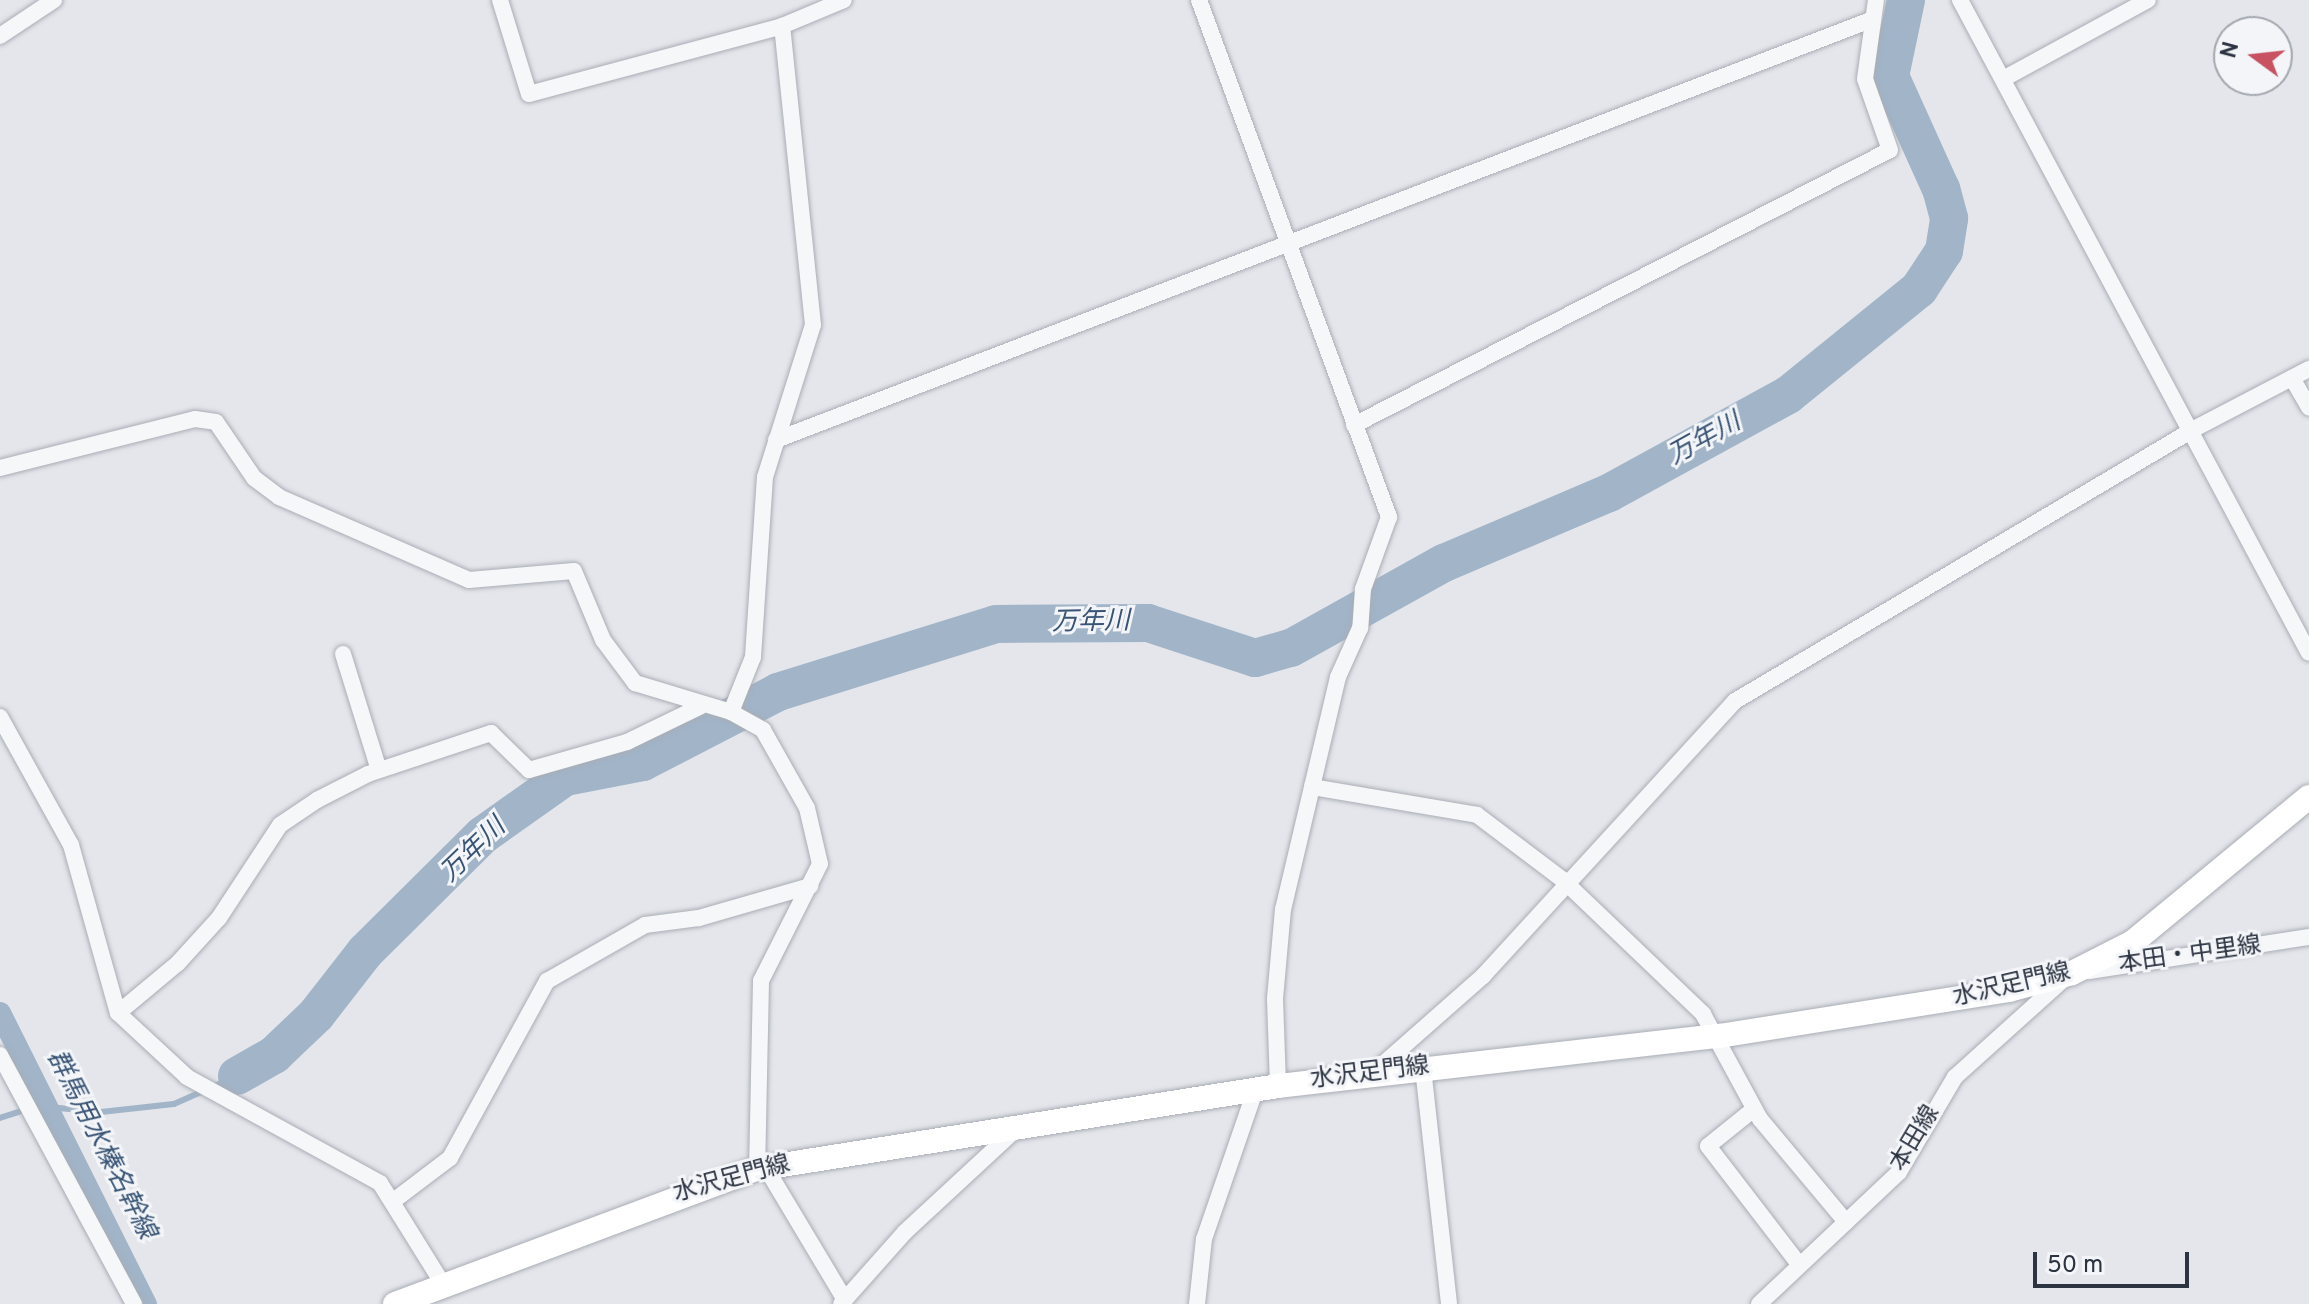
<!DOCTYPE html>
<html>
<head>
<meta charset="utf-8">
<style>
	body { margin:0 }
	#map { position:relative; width:2309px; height:1304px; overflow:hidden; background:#e4e6eb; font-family:Overpass,"Noto Sans JP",sans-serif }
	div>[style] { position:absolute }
	.stream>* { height:6px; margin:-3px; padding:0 3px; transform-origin:3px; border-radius:3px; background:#a1b4c8 }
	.canal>* { height:22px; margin:-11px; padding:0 11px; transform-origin:11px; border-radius:11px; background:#a1b4c8 }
	.river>* { height:38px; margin:-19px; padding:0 19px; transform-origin:19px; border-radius:19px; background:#a1b4c8 }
	.roads { filter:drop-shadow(0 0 2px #a9adb5) drop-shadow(0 0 2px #a9adb5) }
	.street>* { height:16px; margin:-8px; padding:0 8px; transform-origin:8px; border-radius:8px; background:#f6f7f9 }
	.secondary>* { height:24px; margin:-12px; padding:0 12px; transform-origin:12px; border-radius:12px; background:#fff }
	span { translate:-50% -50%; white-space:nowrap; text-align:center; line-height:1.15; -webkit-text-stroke:6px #f3f5f8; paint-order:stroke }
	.street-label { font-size:24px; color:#2c3442 }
	.water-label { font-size:26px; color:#385374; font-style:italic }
	.north { position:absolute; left:2213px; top:16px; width:80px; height:80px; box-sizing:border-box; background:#f3f5f8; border:2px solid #a3a8af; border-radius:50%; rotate:285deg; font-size:22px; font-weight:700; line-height:32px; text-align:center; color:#2c3442 }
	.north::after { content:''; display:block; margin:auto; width:28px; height:36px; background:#c85162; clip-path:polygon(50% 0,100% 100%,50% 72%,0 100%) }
	.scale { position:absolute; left:2033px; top:1252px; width:156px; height:36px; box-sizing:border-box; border:4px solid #2c3442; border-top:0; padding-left:10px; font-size:24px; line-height:28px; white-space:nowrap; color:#2c3442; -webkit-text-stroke:6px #f3f5f8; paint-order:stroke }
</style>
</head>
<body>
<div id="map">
	<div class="stream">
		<div style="left:0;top:1118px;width:40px;rotate:-18deg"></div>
		<div style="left:38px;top:1106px;width:63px;rotate:5.4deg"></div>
		<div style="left:101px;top:1112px;width:73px;rotate:-6.3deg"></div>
		<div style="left:174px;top:1104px;width:69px;rotate:-24deg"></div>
	</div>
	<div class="canal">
		<div style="left:0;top:1013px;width:326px;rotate:63.4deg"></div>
	</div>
	<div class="river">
		<div style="left:237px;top:1076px;width:43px;rotate:-29.6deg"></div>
		<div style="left:274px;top:1055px;width:58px;rotate:-43.6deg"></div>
		<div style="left:316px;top:1015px;width:80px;rotate:-52.1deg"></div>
		<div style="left:365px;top:952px;width:166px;rotate:-44.8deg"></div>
		<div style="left:483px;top:835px;width:100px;rotate:-35.3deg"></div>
		<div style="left:565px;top:777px;width:79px;rotate:-10.9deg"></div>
		<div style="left:643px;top:762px;width:152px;rotate:-27.4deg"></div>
		<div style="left:778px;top:692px;width:228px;rotate:-17.3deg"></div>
		<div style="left:996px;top:624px;width:152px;rotate:-0.4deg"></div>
		<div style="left:1148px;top:623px;width:113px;rotate:18.1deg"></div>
		<div style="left:1255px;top:658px;width:37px;rotate:-16deg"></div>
		<div style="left:1291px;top:648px;width:175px;rotate:-29.1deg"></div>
		<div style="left:1444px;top:563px;width:179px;rotate:-23deg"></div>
		<div style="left:1609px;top:493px;width:204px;rotate:-28.7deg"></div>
		<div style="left:1788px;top:395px;width:169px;rotate:-39deg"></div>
		<div style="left:1919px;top:289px;width:45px;rotate:-56.7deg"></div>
		<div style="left:1944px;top:251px;width:33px;rotate:-81deg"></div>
		<div style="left:1949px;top:218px;width:30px;rotate:-105deg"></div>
		<div style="left:1941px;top:189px;width:124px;rotate:-114.3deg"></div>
		<div style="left:1890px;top:76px;width:78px;rotate:-78.1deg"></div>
	</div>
	<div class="roads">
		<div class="street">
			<div style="left:500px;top:0;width:98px;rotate:72.9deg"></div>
			<div style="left:529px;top:94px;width:262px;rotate:-15deg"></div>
			<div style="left:782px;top:26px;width:67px;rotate:-22.8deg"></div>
			<div style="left:1199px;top:0;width:551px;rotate:69.82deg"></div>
			<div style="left:1389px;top:517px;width:77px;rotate:109.9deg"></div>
			<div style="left:1363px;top:589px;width:39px;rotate:94deg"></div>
			<div style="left:1360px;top:628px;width:54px;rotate:114.2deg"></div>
			<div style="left:1338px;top:677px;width:238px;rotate:103.3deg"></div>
			<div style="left:1283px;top:909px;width:90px;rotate:95.1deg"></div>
			<div style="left:1275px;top:999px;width:87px;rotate:88deg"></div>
			<div style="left:1960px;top:0;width:740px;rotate:61.88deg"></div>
			<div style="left:0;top:36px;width:65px;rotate:-33.7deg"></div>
			<div style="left:2003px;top:79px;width:165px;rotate:-28.6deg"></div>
			<div style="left:2292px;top:378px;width:34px;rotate:60deg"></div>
			<div style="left:1354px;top:425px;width:602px;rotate:-27.16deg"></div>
			<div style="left:1890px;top:150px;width:75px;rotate:-109.4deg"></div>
			<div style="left:1865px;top:79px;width:80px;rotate:-82.1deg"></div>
			<div style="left:776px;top:440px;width:1170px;rotate:-20.99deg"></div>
			<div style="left:0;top:468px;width:201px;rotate:-14.1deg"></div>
			<div style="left:195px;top:419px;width:21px;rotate:8deg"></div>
			<div style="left:216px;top:422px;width:68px;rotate:55.8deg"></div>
			<div style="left:254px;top:478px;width:31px;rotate:37deg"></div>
			<div style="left:279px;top:497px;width:207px;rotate:23.6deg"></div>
			<div style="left:469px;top:580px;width:105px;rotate:-4.9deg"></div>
			<div style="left:574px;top:571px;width:75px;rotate:67.2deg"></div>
			<div style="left:603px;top:640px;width:54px;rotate:53.3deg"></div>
			<div style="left:635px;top:683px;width:100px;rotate:16.8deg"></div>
			<div style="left:731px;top:712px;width:37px;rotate:29deg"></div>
			<div style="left:763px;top:730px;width:90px;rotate:60.6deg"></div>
			<div style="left:807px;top:808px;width:57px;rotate:76.9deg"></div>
			<div style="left:820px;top:864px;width:131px;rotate:116.8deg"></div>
			<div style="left:761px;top:981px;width:188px;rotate:91.2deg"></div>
			<div style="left:343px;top:654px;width:121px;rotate:72.8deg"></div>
			<div style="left:731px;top:712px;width:59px;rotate:-68.2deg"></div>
			<div style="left:753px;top:657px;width:180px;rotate:-86.2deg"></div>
			<div style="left:765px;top:477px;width:159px;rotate:-72.5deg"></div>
			<div style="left:813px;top:325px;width:301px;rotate:-95.9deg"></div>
			<div style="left:0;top:717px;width:146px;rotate:61deg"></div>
			<div style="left:71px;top:845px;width:174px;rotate:74.4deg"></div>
			<div style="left:118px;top:1013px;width:94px;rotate:42.8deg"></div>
			<div style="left:187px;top:1077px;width:220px;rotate:28.8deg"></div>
			<div style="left:380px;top:1183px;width:115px;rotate:58.1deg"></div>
			<div style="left:1312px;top:787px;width:167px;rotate:9.6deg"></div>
			<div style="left:1477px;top:815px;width:108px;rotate:37.1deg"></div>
			<div style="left:1563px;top:880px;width:194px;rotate:43.7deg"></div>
			<div style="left:1703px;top:1014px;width:119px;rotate:61.5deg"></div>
			<div style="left:1760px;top:1119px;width:134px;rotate:50.1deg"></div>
			<div style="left:2089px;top:971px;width:223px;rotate:-8.8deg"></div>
			<div style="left:118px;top:1013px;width:78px;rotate:-39.8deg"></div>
			<div style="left:178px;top:963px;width:61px;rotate:-47.7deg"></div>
			<div style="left:219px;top:918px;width:111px;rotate:-56.7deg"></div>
			<div style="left:280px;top:825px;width:45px;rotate:-34deg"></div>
			<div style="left:317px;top:800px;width:57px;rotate:-27deg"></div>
			<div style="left:368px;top:774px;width:130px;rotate:-18.4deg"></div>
			<div style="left:491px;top:733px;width:53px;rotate:44.2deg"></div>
			<div style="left:529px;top:770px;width:102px;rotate:-15.9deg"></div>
			<div style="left:627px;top:742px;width:82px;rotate:-25.9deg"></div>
			<div style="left:0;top:1055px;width:283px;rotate:61.7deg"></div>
			<div style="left:1423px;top:1068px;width:237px;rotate:83.7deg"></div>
			<div style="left:1373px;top:1073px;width:147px;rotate:-41.4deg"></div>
			<div style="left:1483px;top:976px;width:373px;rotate:-47.5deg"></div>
			<div style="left:1735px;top:701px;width:534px;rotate:-30.65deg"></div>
			<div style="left:2194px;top:429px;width:130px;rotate:-27.6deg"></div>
			<div style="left:1754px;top:1109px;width:59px;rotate:141.2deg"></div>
			<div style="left:1708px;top:1146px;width:149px;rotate:52.4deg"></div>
			<div style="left:766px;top:1168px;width:154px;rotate:59.1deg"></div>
			<div style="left:392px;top:1202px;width:73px;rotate:-37.2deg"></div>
			<div style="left:450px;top:1158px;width:202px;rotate:-61.3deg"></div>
			<div style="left:547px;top:981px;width:113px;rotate:-29.7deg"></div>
			<div style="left:645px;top:925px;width:54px;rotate:-7.4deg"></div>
			<div style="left:699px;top:918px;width:116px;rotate:-16.1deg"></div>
			<div style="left:841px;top:1304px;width:96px;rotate:-48.4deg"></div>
			<div style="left:905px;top:1232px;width:150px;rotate:-42.8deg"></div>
			<div style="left:1197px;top:1304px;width:65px;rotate:-83.9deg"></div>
			<div style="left:1204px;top:1239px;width:157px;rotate:-71deg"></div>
			<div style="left:1759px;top:1304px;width:192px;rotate:-43.3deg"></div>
			<div style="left:1899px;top:1172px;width:110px;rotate:-59.5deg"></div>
			<div style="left:1955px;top:1077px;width:147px;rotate:-42deg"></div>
		</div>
		<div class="secondary">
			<div style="left:395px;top:1304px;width:386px;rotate:-20.5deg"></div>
			<div style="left:757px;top:1169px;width:528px;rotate:-9.05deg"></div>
			<div style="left:1278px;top:1086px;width:444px;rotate:-6.5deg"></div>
			<div style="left:1719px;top:1036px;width:294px;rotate:-9deg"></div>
			<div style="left:2009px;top:990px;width:65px;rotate:-15.1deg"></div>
			<div style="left:2072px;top:973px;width:68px;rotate:-26.9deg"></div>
			<div style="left:2133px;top:942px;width:228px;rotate:-39.5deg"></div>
		</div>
	</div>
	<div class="street-label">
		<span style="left:2190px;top:956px;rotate:-8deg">本田・中里線</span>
		<span style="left:2012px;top:986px;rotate:-13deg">水沢足門線</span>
		<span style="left:1370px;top:1074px;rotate:-7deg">水沢足門線</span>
		<span style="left:1916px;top:1139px;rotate:-59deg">本田線</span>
		<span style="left:732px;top:1180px;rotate:-15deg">水沢足門線</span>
	</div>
	<div class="water-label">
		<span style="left:1705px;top:440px;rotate:-29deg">万年川</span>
		<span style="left:1091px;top:623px;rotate:-1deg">万年川</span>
		<span style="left:474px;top:851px;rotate:-44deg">万年川</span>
		<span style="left:100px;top:1145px;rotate:63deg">群馬用水榛名幹線</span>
	</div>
	<div class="north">N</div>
	<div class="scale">50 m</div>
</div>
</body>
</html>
